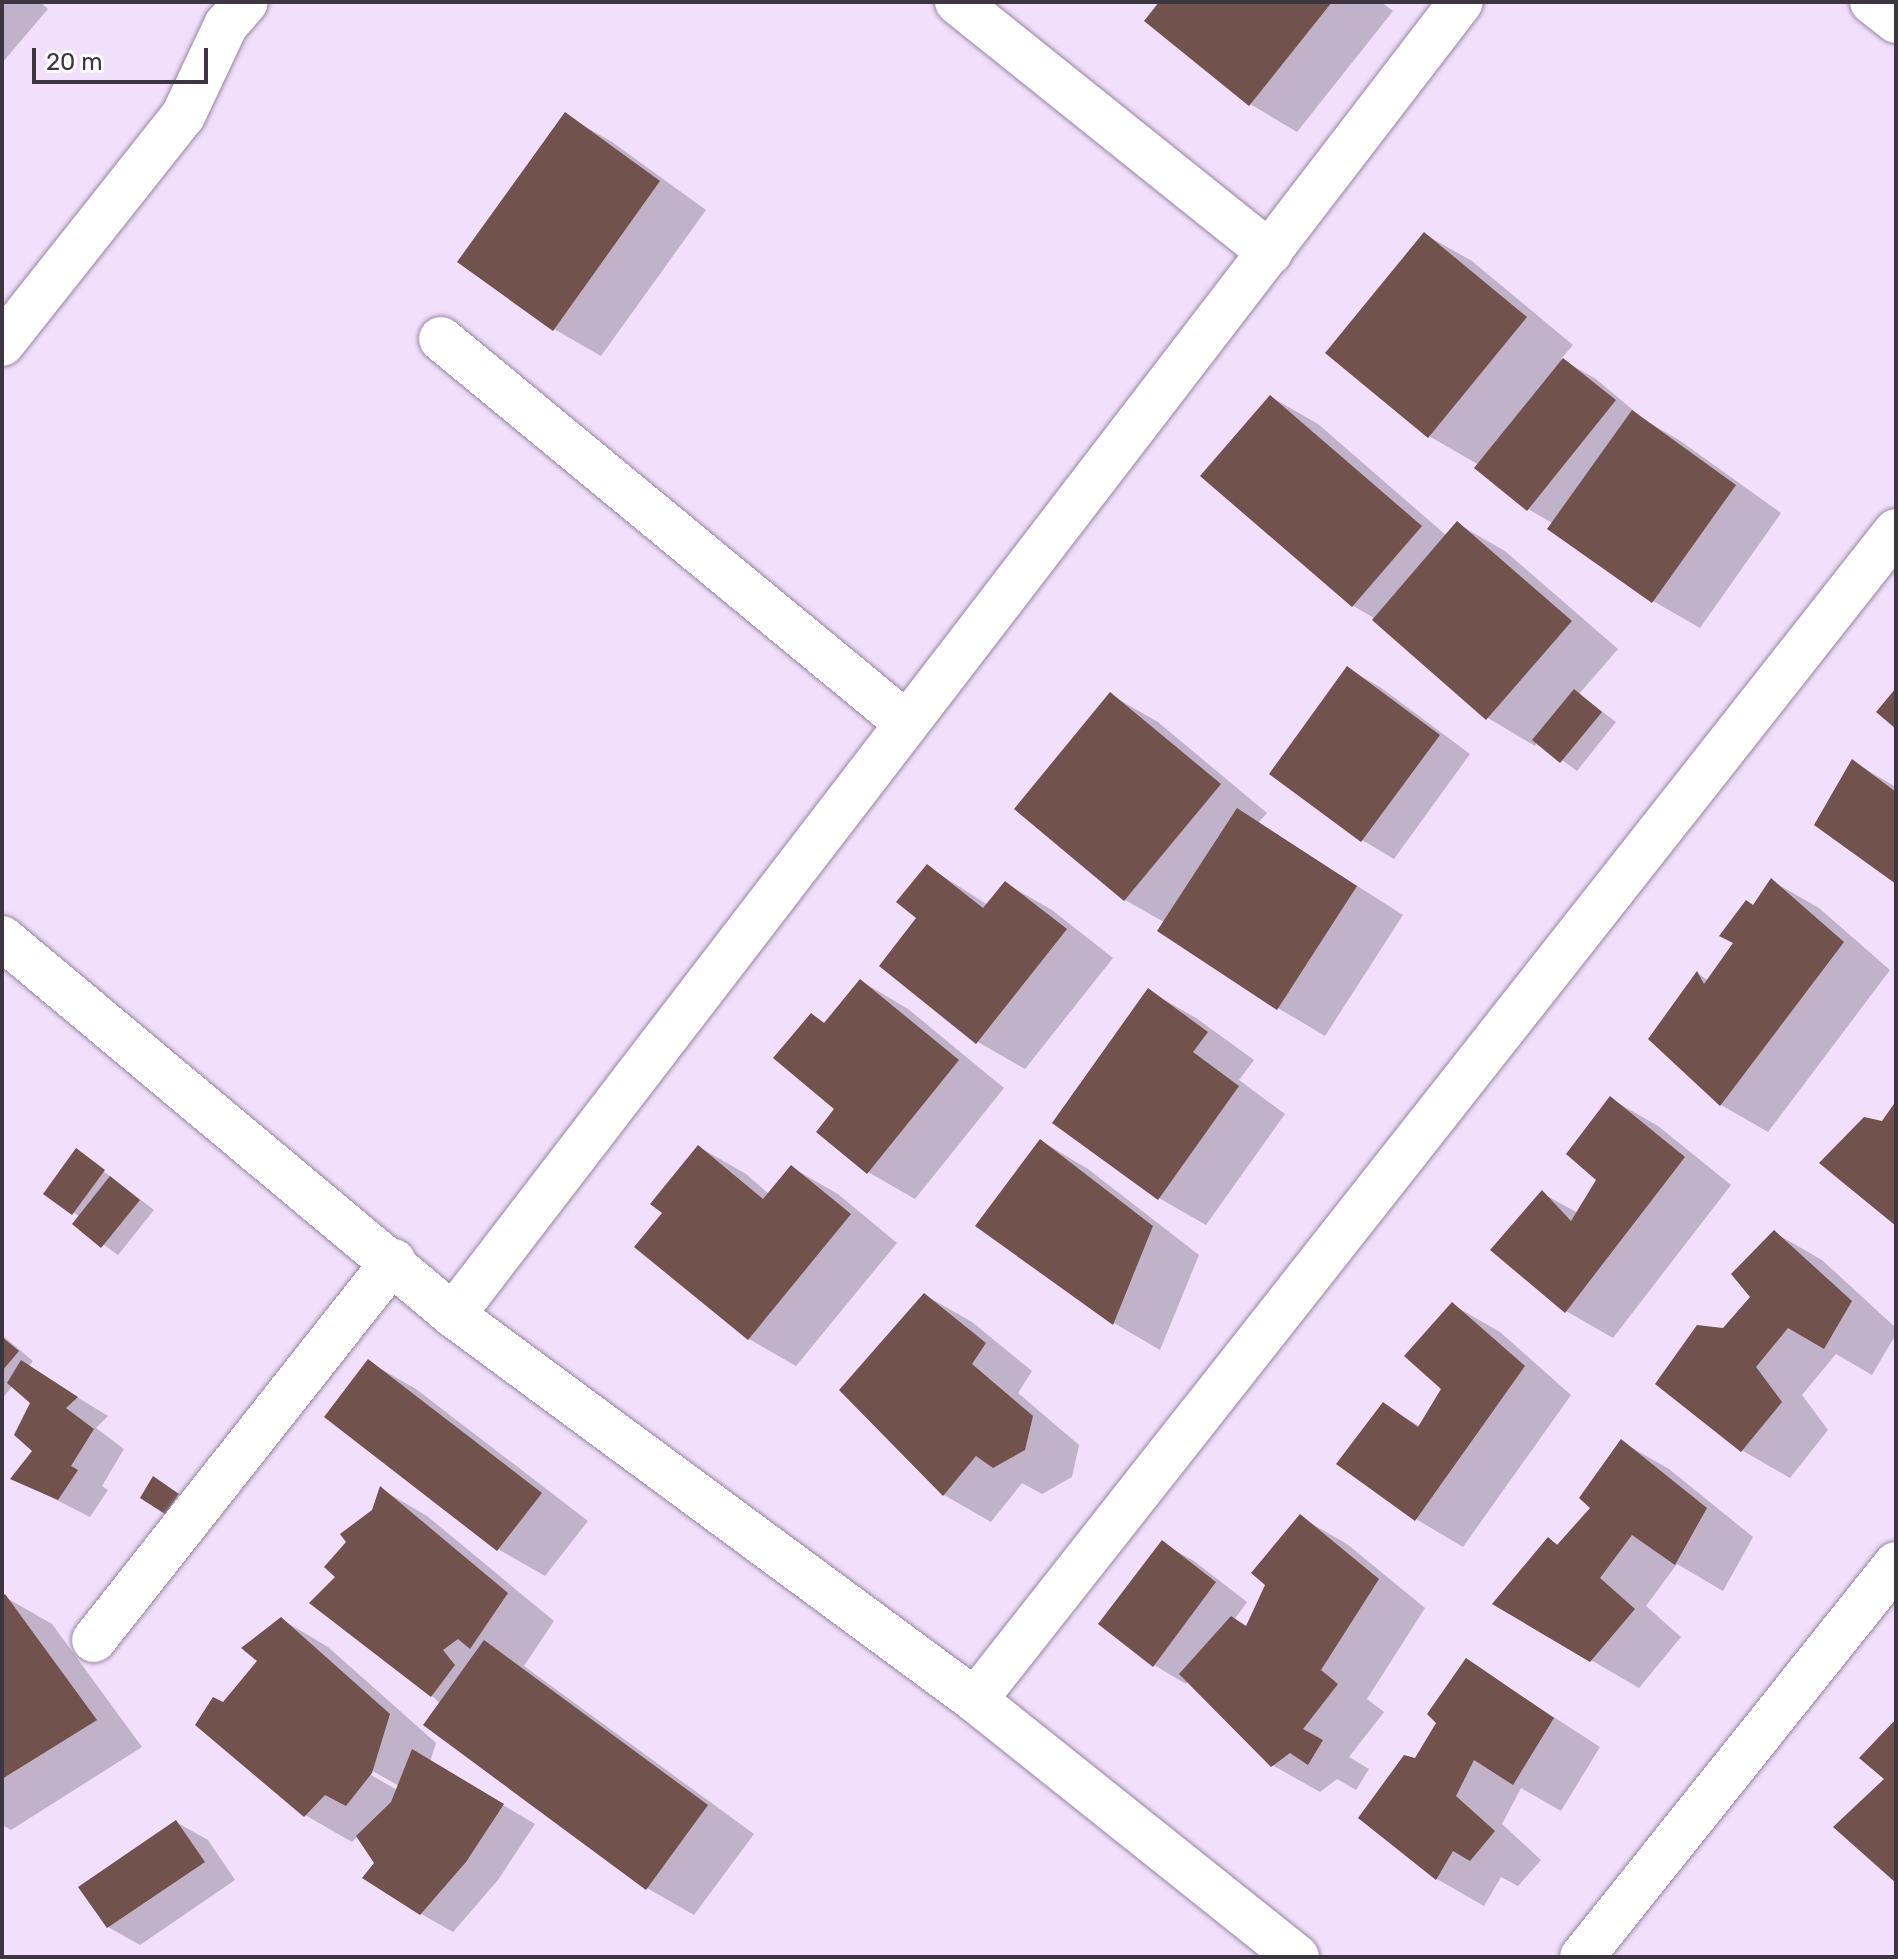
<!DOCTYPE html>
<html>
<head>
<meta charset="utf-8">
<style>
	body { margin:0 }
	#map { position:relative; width:1898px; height:1959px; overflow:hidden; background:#f1dffc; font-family:Rubik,sans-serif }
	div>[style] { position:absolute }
	.shadow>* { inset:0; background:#0003 }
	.building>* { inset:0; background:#71524c }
	.roads { filter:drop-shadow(0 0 2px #9685a0) drop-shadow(0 0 2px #9685a0) }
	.minor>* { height:44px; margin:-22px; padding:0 22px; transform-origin:22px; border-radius:22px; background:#fff }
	span { translate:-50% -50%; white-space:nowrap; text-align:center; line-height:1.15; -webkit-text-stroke:8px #fff; paint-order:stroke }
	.frame { position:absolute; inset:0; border:4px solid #3d3641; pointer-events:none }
	.scale { position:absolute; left:32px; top:48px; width:176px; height:36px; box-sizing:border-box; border:4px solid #3d3641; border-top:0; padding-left:10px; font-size:24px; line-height:28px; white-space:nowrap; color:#3d3641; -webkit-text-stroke:6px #fff; paint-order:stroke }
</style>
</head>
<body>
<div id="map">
	<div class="shadow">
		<div style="clip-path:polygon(2px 2px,40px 2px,48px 9px,2px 63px)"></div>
		<div style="clip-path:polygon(1162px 2px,1381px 2px,1393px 11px,1297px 132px,1250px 104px)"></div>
		<div style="clip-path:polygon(565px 115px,612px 142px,706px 210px,601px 356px,554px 329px)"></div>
		<div style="clip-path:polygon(1424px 234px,1472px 261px,1573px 345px,1561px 359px,1596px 379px,1646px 421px,1679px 440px,1781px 513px,1700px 628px,1653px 601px,1554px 524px,1528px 509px,1479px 465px,1429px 436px)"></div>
		<div style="clip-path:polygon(1271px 397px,1318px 424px,1447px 536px,1458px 524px,1505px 551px,1618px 649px,1579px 694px,1616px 722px,1577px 771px,1537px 742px,1535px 746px,1488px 718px,1376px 619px,1353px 606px)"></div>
		<div style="clip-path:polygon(1348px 669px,1380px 687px,1470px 754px,1394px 859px,1362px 840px)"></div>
		<div style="clip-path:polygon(1111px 695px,1158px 722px,1267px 813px,1258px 823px,1403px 915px,1325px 1036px,1278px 1008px,1164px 922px,1125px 900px)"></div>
		<div style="clip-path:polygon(1853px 762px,1896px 787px,1896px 881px)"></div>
		<div style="clip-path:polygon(927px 866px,988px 905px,1005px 883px,1052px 910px,1113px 958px,1025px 1069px,978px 1042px,882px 965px,919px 918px)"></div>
		<div style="clip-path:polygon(1772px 881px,1819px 908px,1890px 970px,1768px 1132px,1721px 1105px,1697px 973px,1709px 981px)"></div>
		<div style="clip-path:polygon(861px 981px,908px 1009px,1004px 1088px,915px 1199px,868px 1172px,837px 1109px,812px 1015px,826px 1024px)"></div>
		<div style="clip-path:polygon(1149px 991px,1196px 1018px,1254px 1060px,1239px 1080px,1285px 1114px,1206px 1225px,1159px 1198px)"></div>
		<div style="clip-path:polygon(1611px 1099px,1658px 1126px,1731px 1185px,1613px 1338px,1566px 1311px,1542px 1193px,1578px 1213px,1598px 1180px)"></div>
		<div style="clip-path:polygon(1041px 1141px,1088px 1169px,1199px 1255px,1160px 1350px,1114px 1323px,978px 1226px)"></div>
		<div style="clip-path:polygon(699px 1147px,746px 1174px,769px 1194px,791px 1167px,838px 1194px,897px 1243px,796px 1366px,749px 1339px,637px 1247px,665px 1213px)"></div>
		<div style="clip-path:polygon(77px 1151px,154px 1210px,118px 1255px,75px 1224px,80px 1217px,46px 1193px)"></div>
		<div style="clip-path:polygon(1775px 1233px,1822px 1260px,1896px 1328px,1896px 1334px,1872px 1375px,1836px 1354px,1802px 1395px,1828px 1430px,1790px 1478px,1743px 1451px,1657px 1384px,1723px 1330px,1752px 1297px)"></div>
		<div style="clip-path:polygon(925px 1295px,972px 1322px,1032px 1371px,1018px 1393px,1079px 1445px,1072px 1477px,1042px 1494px,1022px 1483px,991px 1522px,944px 1495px)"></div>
		<div style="clip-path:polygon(1453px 1305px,1500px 1332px,1571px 1395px,1463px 1547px,1416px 1519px,1339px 1464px,1383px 1405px,1421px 1427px,1443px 1389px)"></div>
		<div style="clip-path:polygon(2px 1335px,33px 1361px,28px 1367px,108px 1416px,96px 1428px,124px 1449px,102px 1486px,108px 1490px,90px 1517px,13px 1478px,35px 1451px,32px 1403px,13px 1385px,2px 1399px)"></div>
		<div style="clip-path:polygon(369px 1362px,416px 1389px,588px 1521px,545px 1576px,498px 1549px)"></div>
		<div style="clip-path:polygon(1622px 1442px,1669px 1469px,1753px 1537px,1723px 1591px,1677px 1564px,1646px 1606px,1681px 1637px,1639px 1688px,1495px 1604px,1549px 1539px,1560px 1546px,1593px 1508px)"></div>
		<div style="clip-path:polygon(381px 1489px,427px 1516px,554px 1621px,524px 1666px,754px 1834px,694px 1915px,647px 1888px,432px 1696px,338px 1577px,374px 1511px)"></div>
		<div style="clip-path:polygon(1300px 1517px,1347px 1544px,1425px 1608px,1367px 1699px,1384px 1712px,1349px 1757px,1369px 1769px,1356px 1790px,1337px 1779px,1320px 1792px,1272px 1765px,1188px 1680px,1186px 1684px,1154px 1665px,1162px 1543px,1194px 1561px,1247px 1602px,1234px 1620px,1247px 1628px)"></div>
		<div style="clip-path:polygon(5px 1597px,52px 1624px,142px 1747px,11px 1830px,2px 1825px,2px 1600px)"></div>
		<div style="clip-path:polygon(evenodd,281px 1619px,328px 1647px,436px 1743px,430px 1762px,535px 1824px,498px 1880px,453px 1932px,421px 1914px,358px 1836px,352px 1842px,305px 1815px,223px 1705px,259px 1661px,281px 1619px,364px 1766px,399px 1786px,399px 1791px,362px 1770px,364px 1766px)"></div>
		<div style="clip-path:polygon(1467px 1661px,1600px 1747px,1561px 1811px,1521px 1788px,1502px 1824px,1541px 1860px,1518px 1886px,1501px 1877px,1484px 1906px,1437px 1879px,1361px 1818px,1416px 1761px,1439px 1723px)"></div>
		<div style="clip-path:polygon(176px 1822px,208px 1840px,235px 1880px,140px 1945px,108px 1927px)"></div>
	</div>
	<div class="building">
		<div style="clip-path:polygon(1159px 2px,1332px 2px,1249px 106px,1144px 21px)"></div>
		<div style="clip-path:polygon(565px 112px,660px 181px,553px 331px,457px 262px)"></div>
		<div style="clip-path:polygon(1424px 232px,1527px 317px,1428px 438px,1325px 353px)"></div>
		<div style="clip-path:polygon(1563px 358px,1616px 400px,1527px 511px,1474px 468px)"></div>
		<div style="clip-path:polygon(1270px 395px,1422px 526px,1352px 607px,1200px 476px)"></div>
		<div style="clip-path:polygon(1632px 410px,1736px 485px,1652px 603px,1547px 529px)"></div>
		<div style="clip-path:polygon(1457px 521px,1572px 621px,1486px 720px,1372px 620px)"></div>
		<div style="clip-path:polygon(1347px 666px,1440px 735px,1361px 842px,1269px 774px)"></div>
		<div style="clip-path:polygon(1896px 688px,1896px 729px,1876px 712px)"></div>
		<div style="clip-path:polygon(1574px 689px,1602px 712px,1560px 763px,1532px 740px)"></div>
		<div style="clip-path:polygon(1110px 692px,1221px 784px,1124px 901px,1014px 809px)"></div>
		<div style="clip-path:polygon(1852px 759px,1896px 792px,1896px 884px,1814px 825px)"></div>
		<div style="clip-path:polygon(1237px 808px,1357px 886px,1277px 1010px,1157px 931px)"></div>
		<div style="clip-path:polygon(927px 864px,983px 908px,1005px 881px,1067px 929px,976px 1044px,879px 966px,916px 918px,896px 902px)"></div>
		<div style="clip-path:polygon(1771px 878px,1844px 942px,1720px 1106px,1648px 1039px,1697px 971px,1704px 984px,1733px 943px,1719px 936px,1746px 900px,1753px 905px)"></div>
		<div style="clip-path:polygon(860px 979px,959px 1060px,867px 1174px,816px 1132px,834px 1109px,773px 1058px,811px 1013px,824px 1023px)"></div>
		<div style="clip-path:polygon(1148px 988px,1208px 1032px,1193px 1052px,1239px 1086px,1158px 1200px,1052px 1123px)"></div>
		<div style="clip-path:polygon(1610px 1096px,1685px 1157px,1565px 1313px,1490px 1250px,1542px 1190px,1571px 1221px,1596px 1180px,1566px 1154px)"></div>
		<div style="clip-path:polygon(1896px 1101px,1896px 1226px,1819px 1163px,1864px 1117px,1882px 1121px)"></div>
		<div style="clip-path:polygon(1040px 1139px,1153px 1226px,1113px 1325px,975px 1226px)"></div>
		<div style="clip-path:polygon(698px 1145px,763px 1199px,791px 1165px,851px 1214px,748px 1340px,634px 1247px,662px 1213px,650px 1204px)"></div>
		<div style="clip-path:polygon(76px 1148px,105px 1170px,72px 1215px,43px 1194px)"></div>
		<div style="clip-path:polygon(110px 1176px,140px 1200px,101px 1248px,72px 1224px)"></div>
		<div style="clip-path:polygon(1774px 1230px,1852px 1301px,1824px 1349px,1788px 1328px,1756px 1367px,1782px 1402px,1741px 1452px,1655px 1384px,1697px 1325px,1723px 1328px,1750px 1297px,1731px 1274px)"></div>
		<div style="clip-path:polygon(924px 1293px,986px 1343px,972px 1364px,1033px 1416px,1025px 1450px,993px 1468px,976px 1456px,943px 1496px,839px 1390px)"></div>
		<div style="clip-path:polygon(1452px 1302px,1525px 1366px,1415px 1521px,1336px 1464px,1383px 1402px,1418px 1427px,1441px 1389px,1404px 1356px)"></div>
		<div style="clip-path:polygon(2px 1337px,19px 1351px,2px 1371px)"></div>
		<div style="clip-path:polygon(368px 1359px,542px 1493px,497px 1551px,324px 1417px)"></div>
		<div style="clip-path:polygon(21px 1360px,78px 1397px,66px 1408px,94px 1429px,71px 1466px,78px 1470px,58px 1500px,10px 1479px,32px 1451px,14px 1435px,30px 1403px,7px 1383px)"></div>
		<div style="clip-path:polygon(1621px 1439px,1707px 1508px,1675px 1565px,1632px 1535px,1600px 1578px,1635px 1609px,1590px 1662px,1492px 1604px,1548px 1537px,1557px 1545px,1590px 1508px,1579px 1498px)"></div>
		<div style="clip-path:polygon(153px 1476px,179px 1494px,165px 1514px,140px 1498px)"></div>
		<div style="clip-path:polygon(380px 1486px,508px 1593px,470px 1649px,458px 1639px,443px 1650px,455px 1665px,431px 1697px,309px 1603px,335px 1577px,324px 1567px,346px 1542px,340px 1534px,372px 1510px)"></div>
		<div style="clip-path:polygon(1300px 1514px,1379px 1579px,1321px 1670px,1338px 1684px,1303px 1729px,1323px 1740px,1308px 1765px,1290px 1753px,1271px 1767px,1179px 1674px,1231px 1616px,1246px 1626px,1265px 1585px,1251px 1573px)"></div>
		<div style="clip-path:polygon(1162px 1540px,1216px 1582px,1153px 1667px,1098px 1624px)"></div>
		<div style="clip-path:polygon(5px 1594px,97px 1720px,2px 1779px,2px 1597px)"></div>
		<div style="clip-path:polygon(281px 1617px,390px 1714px,372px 1773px,346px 1806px,325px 1795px,304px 1817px,195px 1725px,213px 1697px,223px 1702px,257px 1661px,241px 1648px)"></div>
		<div style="clip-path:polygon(484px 1640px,708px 1805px,646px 1890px,423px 1725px)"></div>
		<div style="clip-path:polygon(1466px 1658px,1554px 1718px,1513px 1785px,1474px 1760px,1456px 1796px,1495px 1831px,1470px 1861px,1453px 1851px,1436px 1880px,1358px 1818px,1404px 1755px,1415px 1758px,1436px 1723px,1427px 1714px)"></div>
		<div style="clip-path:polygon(1896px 1719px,1896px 1883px,1833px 1827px,1884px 1779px,1859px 1758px)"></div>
		<div style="clip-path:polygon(412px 1749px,504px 1804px,466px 1862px,420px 1915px,362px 1878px,374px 1863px,356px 1836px,391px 1802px)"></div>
		<div style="clip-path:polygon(176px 1820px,205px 1862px,107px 1928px,78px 1887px)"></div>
	</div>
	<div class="roads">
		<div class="minor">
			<div style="left:957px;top:2px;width:401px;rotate:38.7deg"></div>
			<div style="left:1872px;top:2px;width:31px;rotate:38deg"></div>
			<div style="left:441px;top:339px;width:602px;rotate:39.54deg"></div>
			<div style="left:2px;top:344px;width:291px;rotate:-51.6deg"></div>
			<div style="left:183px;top:116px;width:101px;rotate:-64.7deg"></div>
			<div style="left:226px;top:25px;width:30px;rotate:-49deg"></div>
			<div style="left:2px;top:938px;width:588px;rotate:39.89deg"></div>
			<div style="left:453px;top:1315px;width:649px;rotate:36.41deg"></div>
			<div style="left:975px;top:1700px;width:412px;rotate:38.6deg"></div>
			<div style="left:453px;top:1315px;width:1655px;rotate:-52.49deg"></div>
			<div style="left:94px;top:1640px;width:483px;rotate:-51.7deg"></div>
			<div style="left:975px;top:1700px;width:1488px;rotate:-51.77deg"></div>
			<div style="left:1582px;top:1957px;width:503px;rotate:-51.38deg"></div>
		</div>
	</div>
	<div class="frame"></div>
	<div class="scale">20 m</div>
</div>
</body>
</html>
